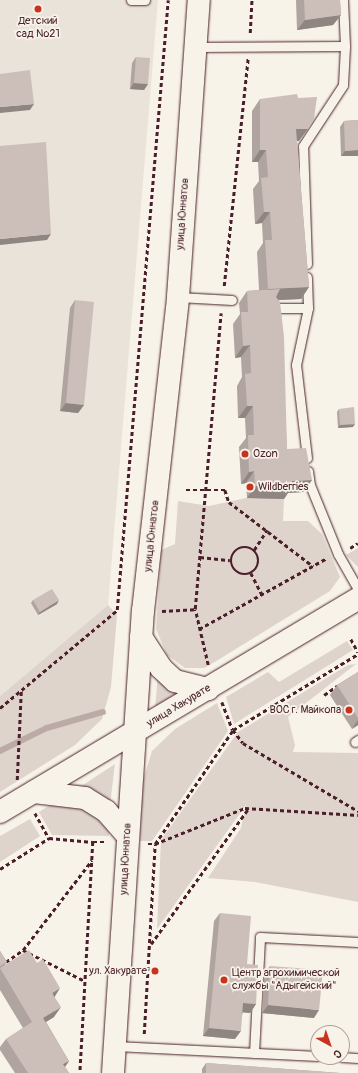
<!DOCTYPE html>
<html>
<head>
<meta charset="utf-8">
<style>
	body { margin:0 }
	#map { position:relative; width:358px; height:1073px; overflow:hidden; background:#f7f3e8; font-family:Pangolin,sans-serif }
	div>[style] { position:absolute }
	.built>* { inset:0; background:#eae3da }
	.green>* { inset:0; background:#ded4cc }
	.stream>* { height:5.5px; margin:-2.75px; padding:0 2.75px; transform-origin:2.75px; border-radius:2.75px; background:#bcaaa7 }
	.path>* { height:2.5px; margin-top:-1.25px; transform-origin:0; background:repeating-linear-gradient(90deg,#4a1f2b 0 4px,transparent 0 7px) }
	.path>.ring { margin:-1.25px; padding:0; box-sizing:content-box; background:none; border:2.5px solid #4a1f2b; border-radius:50% }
	.roads { filter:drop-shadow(0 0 1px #4a1f2b) drop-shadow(0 0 1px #4a1f2b) }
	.lane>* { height:9px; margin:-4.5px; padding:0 4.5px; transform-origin:4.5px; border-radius:4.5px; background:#f7f3e8 }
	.secondary>* { height:22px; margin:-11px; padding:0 11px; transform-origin:11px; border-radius:11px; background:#f7f3e8 }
	.primary>* { height:22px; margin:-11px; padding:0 11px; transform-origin:11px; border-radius:11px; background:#f7f3e8 }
	.wall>* { inset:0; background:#afa49f }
	.shaded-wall>* { inset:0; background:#8f8682 }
	.building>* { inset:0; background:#ccbfb9 }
	.dots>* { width:11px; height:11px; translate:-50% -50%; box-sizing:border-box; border:2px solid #f7f3e8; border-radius:50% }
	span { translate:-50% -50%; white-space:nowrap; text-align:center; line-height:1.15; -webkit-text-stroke:3.5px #f7f3e8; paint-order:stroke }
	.poi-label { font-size:11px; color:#4a1f2b }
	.left { translate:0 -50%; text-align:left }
	.right { translate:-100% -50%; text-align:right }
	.street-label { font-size:11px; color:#4a1f2b }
	.north { position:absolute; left:310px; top:1025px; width:40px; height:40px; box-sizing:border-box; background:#f7f3e8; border:1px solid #b29e9c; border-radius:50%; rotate:140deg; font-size:11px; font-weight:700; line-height:16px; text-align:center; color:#4a1f2b }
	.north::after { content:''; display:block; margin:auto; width:14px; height:18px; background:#c8321e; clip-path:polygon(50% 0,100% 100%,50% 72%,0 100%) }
</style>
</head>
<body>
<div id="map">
	<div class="built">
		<div style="clip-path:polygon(0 0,158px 0,108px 605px,0 696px)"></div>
	</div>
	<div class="green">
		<div style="clip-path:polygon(246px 498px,284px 498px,283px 521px,308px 521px,322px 534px,340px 577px,330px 591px,213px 663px,204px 668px,185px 668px,167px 655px,156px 629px,161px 550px,175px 544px,178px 501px,209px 506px)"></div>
		<div style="clip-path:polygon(358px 548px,358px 567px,346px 555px)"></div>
		<div style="clip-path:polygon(108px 605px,117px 615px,111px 687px,102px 719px,75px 745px,0 792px,0 696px)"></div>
		<div style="clip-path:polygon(347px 641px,353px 650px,234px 724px,226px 697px,268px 672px,279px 682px)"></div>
		<div style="clip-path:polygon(356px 664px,288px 717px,295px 745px,293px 752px,358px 753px,358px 902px,255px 882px,208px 878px,241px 828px,246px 805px,157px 929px,161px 840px,238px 732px,348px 665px)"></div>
		<div style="clip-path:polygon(158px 674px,187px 692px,155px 709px)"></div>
		<div style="clip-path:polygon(217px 703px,228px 731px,152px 841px,140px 841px,142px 783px,152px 751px,175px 729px)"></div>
		<div style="clip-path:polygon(115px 764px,110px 805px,77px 789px)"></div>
		<div style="clip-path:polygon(58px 800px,71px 800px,109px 825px,109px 836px,52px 835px,39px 812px)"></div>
		<div style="clip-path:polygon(30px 819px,40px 836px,0 862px,0 836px)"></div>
	</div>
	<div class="stream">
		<div style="left:0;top:751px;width:52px;rotate:-26.1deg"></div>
		<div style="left:47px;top:728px;width:58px;rotate:-15.9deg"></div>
	</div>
	<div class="path">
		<div style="left:250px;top:33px;width:33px;rotate:-87deg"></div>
		<div style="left:224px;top:286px;width:229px;rotate:-84deg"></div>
		<div style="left:186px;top:490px;width:39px"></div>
		<div style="left:225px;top:490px;width:13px;rotate:72deg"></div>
		<div style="left:229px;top:502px;width:106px;rotate:37.3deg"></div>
		<div class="ring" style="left:231px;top:547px;width:25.5px;height:25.5px"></div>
		<div style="left:350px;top:548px;width:9px;rotate:-32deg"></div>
		<div style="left:254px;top:550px;width:24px;rotate:-57deg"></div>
		<div style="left:200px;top:557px;width:30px;rotate:6deg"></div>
		<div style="left:251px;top:573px;width:25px;rotate:63deg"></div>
		<div style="left:162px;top:611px;width:33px;rotate:-3deg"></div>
		<div style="left:199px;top:629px;width:146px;rotate:-29deg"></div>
		<div style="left:351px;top:639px;width:15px;rotate:62deg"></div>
		<div style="left:208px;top:665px;width:57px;rotate:-103.1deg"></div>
		<div style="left:195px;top:609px;width:297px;rotate:-85deg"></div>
		<div style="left:324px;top:695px;width:16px;rotate:-35deg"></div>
		<div style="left:222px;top:702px;width:30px;rotate:69deg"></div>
		<div style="left:233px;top:730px;width:16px;rotate:52deg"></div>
		<div style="left:243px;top:743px;width:134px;rotate:30.6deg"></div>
		<div style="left:0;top:708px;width:153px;rotate:-39.9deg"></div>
		<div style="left:117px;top:610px;width:612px;rotate:-85.22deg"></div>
		<div style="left:17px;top:780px;width:89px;rotate:-87.4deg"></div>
		<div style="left:35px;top:813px;width:29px;rotate:61deg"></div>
		<div style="left:93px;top:842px;width:14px"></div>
		<div style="left:148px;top:844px;width:7px"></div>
		<div style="left:155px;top:844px;width:97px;rotate:-21.8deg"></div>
		<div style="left:245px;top:808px;width:113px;rotate:3.5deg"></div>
		<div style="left:0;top:869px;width:58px;rotate:-32.3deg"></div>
		<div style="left:49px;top:838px;width:44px;rotate:5.2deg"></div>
		<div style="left:93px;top:842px;width:231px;rotate:93.2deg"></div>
		<div style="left:151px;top:944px;width:166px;rotate:-54.3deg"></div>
		<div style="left:23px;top:950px;width:69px;rotate:26.6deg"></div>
		<div style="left:0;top:966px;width:28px;rotate:-35deg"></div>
		<div style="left:23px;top:950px;width:113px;rotate:-52.5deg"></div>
		<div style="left:144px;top:1034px;width:190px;rotate:-86.7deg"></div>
		<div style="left:155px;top:844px;width:138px;rotate:-55.6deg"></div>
		<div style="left:233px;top:730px;width:146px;rotate:-31.3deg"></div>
	</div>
	<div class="roads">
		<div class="lane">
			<div style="left:131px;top:0;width:14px"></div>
			<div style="left:196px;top:47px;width:149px;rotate:-0.4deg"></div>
			<div style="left:345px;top:46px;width:46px;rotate:-92.5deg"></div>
			<div style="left:307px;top:264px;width:118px;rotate:-91.9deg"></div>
			<div style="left:303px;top:146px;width:73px;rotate:-56.7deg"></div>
			<div style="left:343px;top:85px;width:39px;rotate:-87deg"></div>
			<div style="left:178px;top:297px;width:54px;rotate:3.2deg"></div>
			<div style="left:274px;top:308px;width:34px"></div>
			<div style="left:307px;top:458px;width:94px;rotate:-96.7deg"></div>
			<div style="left:296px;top:365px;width:58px;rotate:-78.1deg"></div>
			<div style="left:308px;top:308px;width:31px;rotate:-92deg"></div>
			<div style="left:308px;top:471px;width:14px;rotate:82deg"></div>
			<div style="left:310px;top:485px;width:74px;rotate:67.9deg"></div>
			<div style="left:338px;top:554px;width:40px;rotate:60.3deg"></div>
			<div style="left:355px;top:742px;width:4px;rotate:-34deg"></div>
			<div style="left:115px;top:1046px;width:203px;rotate:2.8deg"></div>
			<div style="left:254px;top:1053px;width:116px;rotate:-87deg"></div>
			<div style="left:260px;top:937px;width:98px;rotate:2.9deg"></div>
			<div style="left:342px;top:1057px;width:16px;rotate:4deg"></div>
		</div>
		<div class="secondary">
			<div style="left:141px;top:637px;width:37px;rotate:57deg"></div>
			<div style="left:161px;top:668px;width:19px;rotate:43deg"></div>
			<div style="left:175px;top:681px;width:34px;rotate:14deg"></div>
			<div style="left:34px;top:792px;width:51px;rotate:6.7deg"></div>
			<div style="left:85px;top:798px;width:25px;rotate:32deg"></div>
			<div style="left:106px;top:811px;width:32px;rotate:49deg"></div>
			<div style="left:113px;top:1073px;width:463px;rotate:-86.3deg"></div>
			<div style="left:143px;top:611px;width:316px;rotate:-83.6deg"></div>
			<div style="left:178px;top:297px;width:298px;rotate:-86deg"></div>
		</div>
		<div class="primary">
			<div style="left:0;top:812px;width:417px;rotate:-30.8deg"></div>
		</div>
	</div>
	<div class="wall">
		<div style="clip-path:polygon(296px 0,340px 0,341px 15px,333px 25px,297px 30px)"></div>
		<div style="clip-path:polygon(136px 57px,148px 84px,144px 90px,130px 89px,132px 63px)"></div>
		<div style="clip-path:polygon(260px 99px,299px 141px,297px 141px,309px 287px,301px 299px,279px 300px,287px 449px,312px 480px,303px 492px,288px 493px,284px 499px,247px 498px,246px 483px,241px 484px,239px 447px,246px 438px,245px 418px,238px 418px,237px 386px,242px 377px,241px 357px,235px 358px,233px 324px,240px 314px,239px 303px,247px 291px,259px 290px,257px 252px,263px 243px,262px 223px,255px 224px,253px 189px,259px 181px,258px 162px,252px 162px,252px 111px)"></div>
		<div style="clip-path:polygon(358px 120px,358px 156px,341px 156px,340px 127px,344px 121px)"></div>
		<div style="clip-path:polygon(75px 300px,84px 405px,78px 413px,60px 411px,70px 308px)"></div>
		<div style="clip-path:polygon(339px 409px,353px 427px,338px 428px,337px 412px)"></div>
		<div style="clip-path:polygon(33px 600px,57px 604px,38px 615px,31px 603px)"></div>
		<div style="clip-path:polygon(358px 672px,358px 725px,352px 729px,330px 695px,337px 685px)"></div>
		<div style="clip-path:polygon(220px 913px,256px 1004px,250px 1013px,243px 1012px,235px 1039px,203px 1036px,214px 921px)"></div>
		<div style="clip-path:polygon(0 951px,7px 962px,5px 965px,55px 996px,54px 1017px,46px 1022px,69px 1061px,65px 1067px,69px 1073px,15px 1073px,0 1050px,0 1047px,6px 1039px,23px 1028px,0 990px)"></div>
		<div style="clip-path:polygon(270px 966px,314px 1018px,262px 1013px,264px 974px)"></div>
		<div style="clip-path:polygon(206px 1063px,340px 1073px,202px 1073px,202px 1069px)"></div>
	</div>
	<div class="shaded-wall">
		<div style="clip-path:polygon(341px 15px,333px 25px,297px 30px,305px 20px)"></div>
		<div style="clip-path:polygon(134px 83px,148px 84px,144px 90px,130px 89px)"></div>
		<div style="clip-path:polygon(34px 104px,30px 110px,0 113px,0 107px)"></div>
		<div style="clip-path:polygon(296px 129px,308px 129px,299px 141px,288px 141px)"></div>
		<div style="clip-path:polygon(260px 150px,266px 150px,258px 162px,252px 162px)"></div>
		<div style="clip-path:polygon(358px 150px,358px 156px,341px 156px,345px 151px)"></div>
		<div style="clip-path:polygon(264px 212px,270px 212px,262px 223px,255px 224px)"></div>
		<div style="clip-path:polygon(51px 234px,47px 240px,0 245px,0 239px)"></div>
		<div style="clip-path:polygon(309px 287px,301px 299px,260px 301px,268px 289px)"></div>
		<div style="clip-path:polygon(250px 345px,241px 357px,235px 358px,243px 346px)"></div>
		<div style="clip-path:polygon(66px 403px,84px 405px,78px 413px,60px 411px)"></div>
		<div style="clip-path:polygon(247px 406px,253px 406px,245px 418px,238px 418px)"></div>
		<div style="clip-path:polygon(355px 424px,353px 427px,338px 428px,340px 425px)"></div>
		<div style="clip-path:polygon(254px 471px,246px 483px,241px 484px,249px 472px)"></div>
		<div style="clip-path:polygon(312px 480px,303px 492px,288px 493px,284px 499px,247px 498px,255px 486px,292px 481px)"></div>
		<div style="clip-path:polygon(59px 600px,57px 604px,38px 615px,40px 612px)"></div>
		<div style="clip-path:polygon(358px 720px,358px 725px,352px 729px)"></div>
		<div style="clip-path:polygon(60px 988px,54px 998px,52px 993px)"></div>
		<div style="clip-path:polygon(243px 1003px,256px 1004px,250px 1013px,238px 1012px)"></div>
		<div style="clip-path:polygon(268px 1005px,319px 1010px,314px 1018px,262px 1013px)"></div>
		<div style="clip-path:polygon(61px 1007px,54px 1017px,36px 1028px,43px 1018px)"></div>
		<div style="clip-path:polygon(209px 1028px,241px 1031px,235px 1039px,203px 1036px)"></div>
		<div style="clip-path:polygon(69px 1061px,62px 1071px,63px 1064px)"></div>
	</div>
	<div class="building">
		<div style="clip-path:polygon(304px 0,340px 0,341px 15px,305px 20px)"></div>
		<div style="clip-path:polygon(136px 57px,150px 58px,148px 84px,134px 83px)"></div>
		<div style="clip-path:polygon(30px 70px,34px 104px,0 107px,0 74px)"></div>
		<div style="clip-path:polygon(297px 94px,298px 98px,317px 97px,314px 119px,308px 129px,296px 129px,309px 287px,268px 289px,265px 240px,272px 240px,270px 212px,264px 212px,261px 178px,268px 177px,266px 150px,260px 150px,260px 99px)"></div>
		<div style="clip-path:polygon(358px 120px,358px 150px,345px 151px,344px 121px)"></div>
		<div style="clip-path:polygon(46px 142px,51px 234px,0 239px,0 146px)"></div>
		<div style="clip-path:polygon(280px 289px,276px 297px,280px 302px,284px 337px,287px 449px,306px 448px,312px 480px,292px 481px,292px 487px,255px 486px,254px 471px,249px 472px,248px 435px,254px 435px,253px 406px,247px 406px,245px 374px,251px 373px,250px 345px,243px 346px,241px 312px,248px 312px,247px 291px)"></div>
		<div style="clip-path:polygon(75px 300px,94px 302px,84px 405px,66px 403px)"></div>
		<div style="clip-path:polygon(354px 407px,355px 424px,340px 425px,339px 409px)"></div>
		<div style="clip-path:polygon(52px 589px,59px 600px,40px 612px,33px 600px)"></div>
		<div style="clip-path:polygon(358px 672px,358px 718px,337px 685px)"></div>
		<div style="clip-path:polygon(220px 913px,251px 916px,247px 964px,258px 965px,256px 1004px,243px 1003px,241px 1031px,209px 1028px)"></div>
		<div style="clip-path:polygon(29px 950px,37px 963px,43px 959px,60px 988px,52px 993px,61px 1007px,43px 1018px,69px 1061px,63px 1064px,69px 1073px,28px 1073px,6px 1039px,32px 1022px,0 968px)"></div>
		<div style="clip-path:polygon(0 951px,7px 962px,0 966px)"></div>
		<div style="clip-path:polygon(270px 966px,323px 970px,319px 1010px,268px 1005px)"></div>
		<div style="clip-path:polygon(206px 1063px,340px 1073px,206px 1073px)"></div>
	</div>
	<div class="dots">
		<div style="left:38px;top:9px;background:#c8321e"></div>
		<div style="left:245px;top:454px;background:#c8321e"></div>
		<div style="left:250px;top:487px;background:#c8321e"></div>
		<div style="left:349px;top:710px;background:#c8321e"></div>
		<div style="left:155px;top:971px;background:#c8321e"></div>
		<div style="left:224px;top:980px;background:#c8321e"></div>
	</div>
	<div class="poi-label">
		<span style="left:38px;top:28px">Детский<br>сад №21</span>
		<span class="left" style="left:253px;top:454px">Ozon</span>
		<span class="left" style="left:258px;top:487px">Wildberries</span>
		<span class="right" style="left:341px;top:710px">ВОС г. Майкопа</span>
		<span class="right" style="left:147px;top:971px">ул. Хакурате</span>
		<span class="left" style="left:232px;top:980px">Центр агрохимической<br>службы "Адыгейский"</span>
	</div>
	<div class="street-label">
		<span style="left:183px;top:214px;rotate:-86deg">улица Юннатов</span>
		<span style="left:152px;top:536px;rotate:-84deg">улица Юннатов</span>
		<span style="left:179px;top:706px;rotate:-31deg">улица Хакурате</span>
		<span style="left:126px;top:859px;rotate:-87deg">улица Юннатов</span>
	</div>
	<div class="north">С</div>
</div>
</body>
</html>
